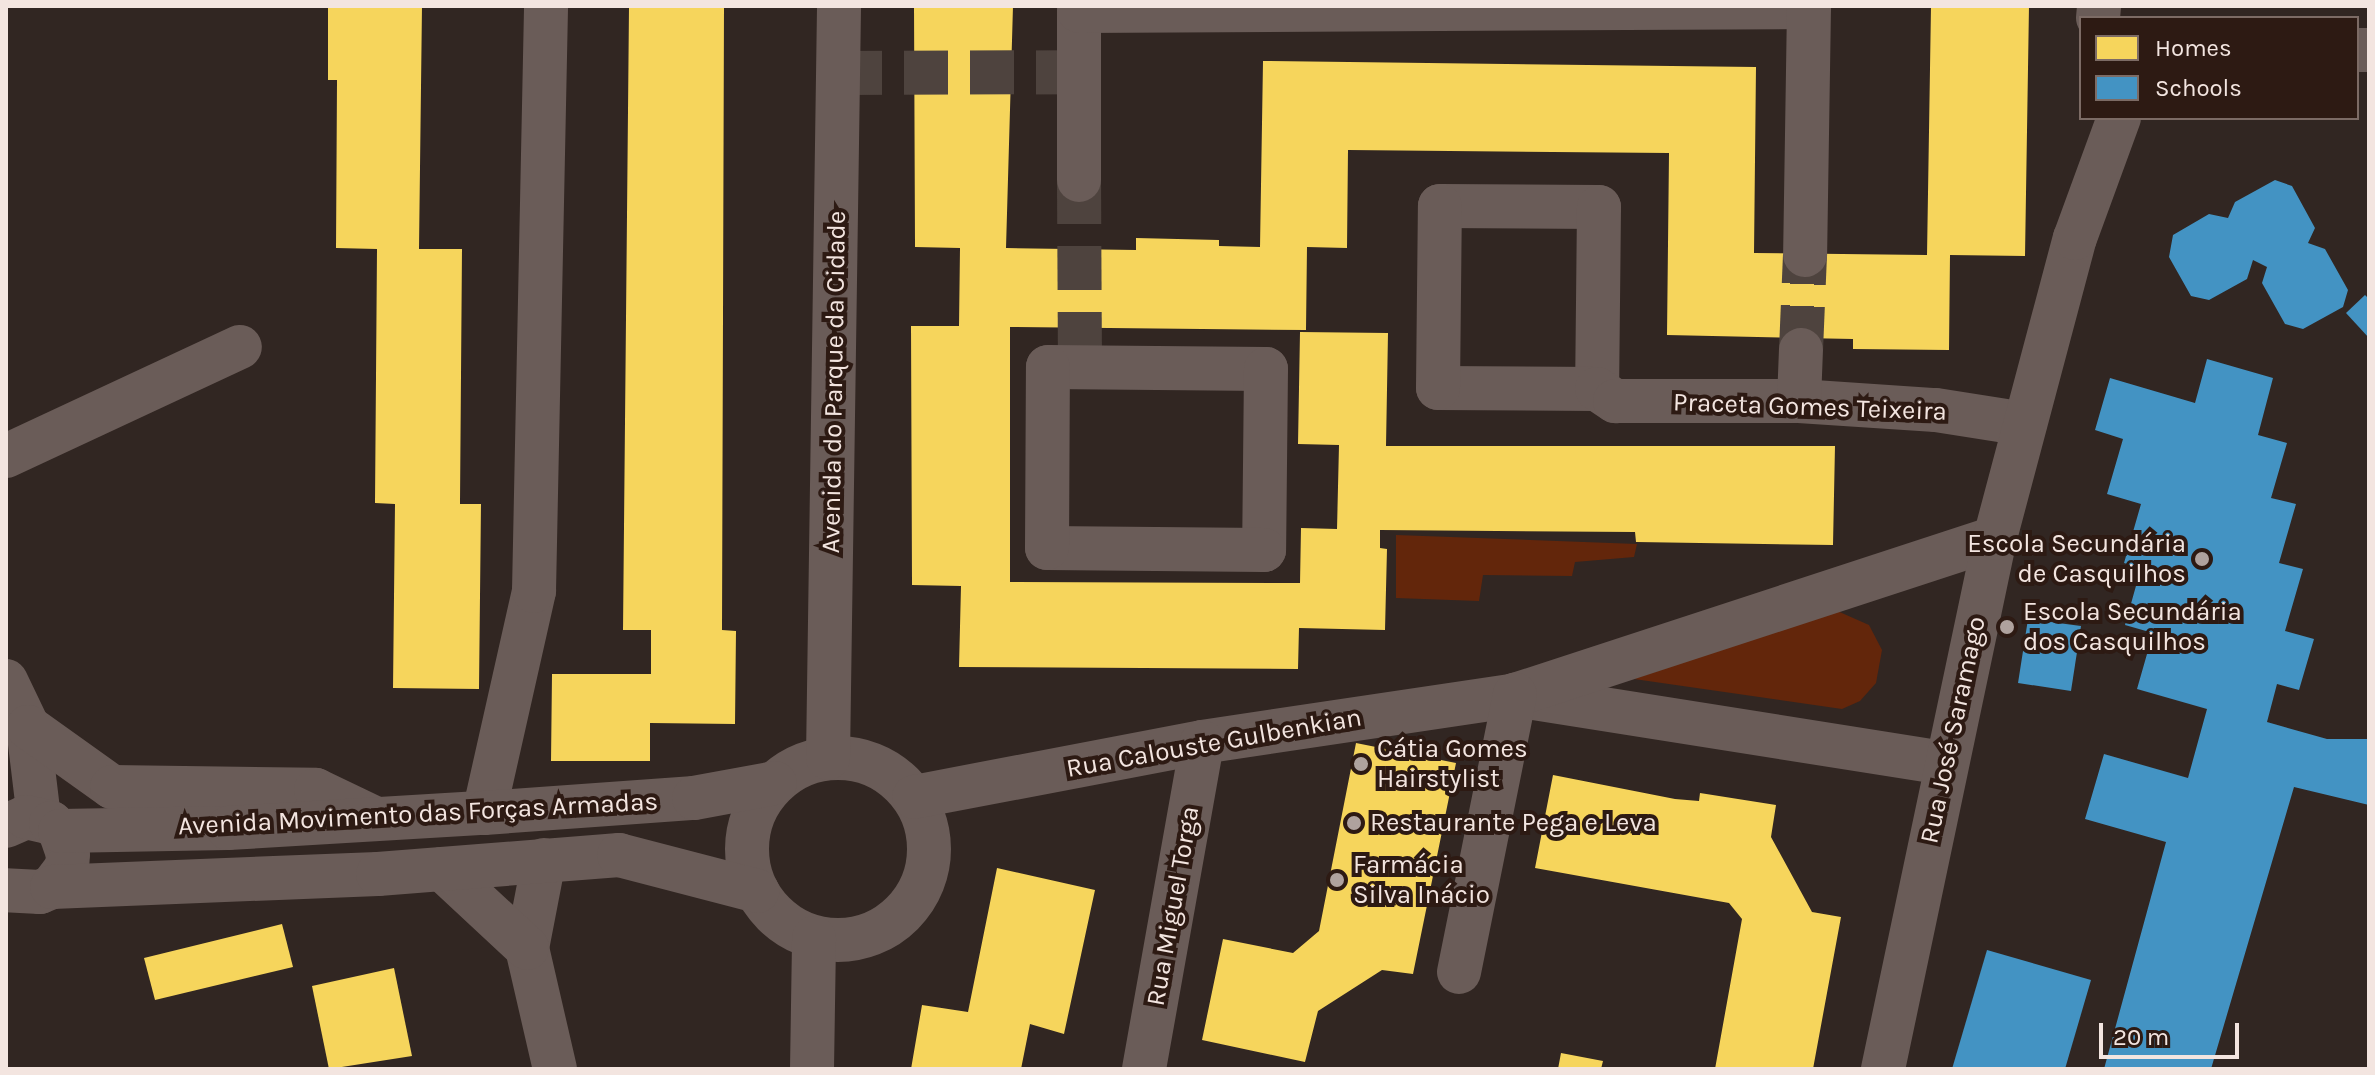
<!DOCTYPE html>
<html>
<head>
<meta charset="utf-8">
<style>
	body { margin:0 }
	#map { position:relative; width:2375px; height:1075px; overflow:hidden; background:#312622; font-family:Karla,sans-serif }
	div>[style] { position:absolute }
	.green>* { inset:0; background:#63260b }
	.homes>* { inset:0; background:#f6d55c }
	.schools>* { inset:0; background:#4393c3 }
	.minor-tunnel>* { height:44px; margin-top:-22px; transform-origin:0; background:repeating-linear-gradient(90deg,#4e433e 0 44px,transparent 0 66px) }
	.minor>* { height:44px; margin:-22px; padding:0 22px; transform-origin:22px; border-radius:22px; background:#6a5c58 }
	.minor>.ring { margin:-22px; padding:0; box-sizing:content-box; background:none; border:44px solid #6a5c58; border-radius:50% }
	.dots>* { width:22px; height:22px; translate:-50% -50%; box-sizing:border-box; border:4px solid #2d1a13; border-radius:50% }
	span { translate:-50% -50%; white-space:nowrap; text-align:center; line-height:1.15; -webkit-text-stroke:8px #2d1a13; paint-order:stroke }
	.street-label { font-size:26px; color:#f3e5e0 }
	.poi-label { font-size:26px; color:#f3e5e0 }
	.right { translate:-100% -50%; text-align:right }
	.left { translate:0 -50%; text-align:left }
	.frame { position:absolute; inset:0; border:8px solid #f3e5e0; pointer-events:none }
	.legend { position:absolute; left:2079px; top:16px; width:280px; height:104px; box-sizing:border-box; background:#2d1a13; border:2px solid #7c6b65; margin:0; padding:10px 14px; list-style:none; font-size:24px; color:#f3e5e0 }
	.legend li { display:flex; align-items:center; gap:16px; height:40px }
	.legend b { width:40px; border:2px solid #7c6b65 }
	.scale { position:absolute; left:2099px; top:1023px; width:140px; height:36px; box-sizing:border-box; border:4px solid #f3e5e0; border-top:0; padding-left:10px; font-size:24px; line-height:28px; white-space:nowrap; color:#f3e5e0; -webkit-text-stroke:6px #2d1a13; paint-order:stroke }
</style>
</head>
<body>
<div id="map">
	<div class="green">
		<div style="clip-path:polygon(1396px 535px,1637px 544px,1634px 557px,1575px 562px,1572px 576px,1483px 575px,1479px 601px,1396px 598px)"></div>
		<div style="clip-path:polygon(1835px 610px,1869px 625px,1882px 650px,1876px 683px,1860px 701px,1842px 709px,1634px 679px)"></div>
	</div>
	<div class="homes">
		<div style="clip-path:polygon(328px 6px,422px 6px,419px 249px,462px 249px,460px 504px,481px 504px,479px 689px,393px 688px,395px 504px,375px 503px,377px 249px,336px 248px,337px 80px,328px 80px)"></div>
		<div style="clip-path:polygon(629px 6px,724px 6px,722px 630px,736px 631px,735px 724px,650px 723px,650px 761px,551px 761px,552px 674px,651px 674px,651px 630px,623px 630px)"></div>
		<div style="clip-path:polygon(914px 6px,1013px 6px,1006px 248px,1136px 250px,1136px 238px,1219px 240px,1219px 246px,1260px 247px,1263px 61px,1756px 67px,1754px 253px,1927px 255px,1931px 6px,2029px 6px,2025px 256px,1950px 255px,1949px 350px,1853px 349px,1853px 339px,1667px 335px,1669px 153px,1348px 150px,1347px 248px,1307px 247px,1306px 330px,1010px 327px,1010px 582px,1300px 583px,1301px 528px,1337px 529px,1339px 445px,1298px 444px,1300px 332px,1388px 333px,1386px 446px,1835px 446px,1833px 545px,1636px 542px,1635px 532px,1380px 530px,1380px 548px,1387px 549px,1385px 630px,1299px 628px,1298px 669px,959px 667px,961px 586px,912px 585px,911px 326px,959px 326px,960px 248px,915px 247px)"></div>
		<div style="clip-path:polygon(1356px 743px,1456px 763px,1413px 974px,1382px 970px,1318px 1011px,1305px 1062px,1202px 1040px,1223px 939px,1293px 953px,1319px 931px)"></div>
		<div style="clip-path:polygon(1553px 775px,1675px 799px,1699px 801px,1700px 793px,1776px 805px,1771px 837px,1812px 912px,1841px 917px,1813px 1069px,1715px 1069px,1742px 919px,1729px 903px,1535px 868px)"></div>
		<div style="clip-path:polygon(997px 868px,1095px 890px,1064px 1034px,1030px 1024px,1021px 1069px,911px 1069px,922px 1005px,968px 1012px)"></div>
		<div style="clip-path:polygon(282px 924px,293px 967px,155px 1000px,144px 958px)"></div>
		<div style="clip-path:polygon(394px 968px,412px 1056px,329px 1069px,312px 986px)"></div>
		<div style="clip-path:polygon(1561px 1053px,1603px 1061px,1601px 1069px,1558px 1069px)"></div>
	</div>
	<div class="schools">
		<div style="clip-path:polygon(2275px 180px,2292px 186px,2315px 228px,2308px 243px,2325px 249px,2348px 290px,2343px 307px,2303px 329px,2285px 324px,2262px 283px,2267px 267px,2253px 260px,2247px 279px,2209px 300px,2191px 296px,2169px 257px,2173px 235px,2209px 214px,2228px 218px,2235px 202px)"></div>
		<div style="clip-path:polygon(2365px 295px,2369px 299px,2369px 338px,2346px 313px)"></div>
		<div style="clip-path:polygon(2207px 359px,2273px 378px,2258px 435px,2287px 443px,2271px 498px,2296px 504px,2279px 563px,2303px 569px,2285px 631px,2314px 639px,2299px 690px,2277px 684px,2267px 722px,2327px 739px,2369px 739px,2369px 805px,2294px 787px,2211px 1069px,2104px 1069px,2166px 842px,2085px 819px,2104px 754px,2188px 778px,2207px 709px,2137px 689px,2153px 633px,2125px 625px,2141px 568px,2124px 563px,2141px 504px,2107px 494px,2123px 439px,2095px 430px,2110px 378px,2195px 403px)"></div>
		<div style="clip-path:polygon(2028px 619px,2081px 626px,2071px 691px,2018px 683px)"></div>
		<div style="clip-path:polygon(1987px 950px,2091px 980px,2065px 1069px,1952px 1069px)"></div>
	</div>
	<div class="minor-tunnel">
		<div style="left:838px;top:73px;width:241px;rotate:-0.2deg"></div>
		<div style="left:1079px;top:180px;width:188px;rotate:89.7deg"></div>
		<div style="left:1801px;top:350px;width:95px;rotate:-87.6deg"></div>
	</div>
	<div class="minor">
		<div style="left:2098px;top:18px;width:12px;rotate:-85deg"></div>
		<div style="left:2357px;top:50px;width:12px"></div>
		<div style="left:1079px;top:180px;width:169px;rotate:-90deg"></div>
		<div style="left:1079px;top:11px;width:730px;rotate:-0.31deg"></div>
		<div style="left:1809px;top:7px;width:248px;rotate:90.9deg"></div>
		<div style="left:1440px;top:206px;width:159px;rotate:0.4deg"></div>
		<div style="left:1599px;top:207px;width:182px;rotate:90.6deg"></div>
		<div style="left:1597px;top:389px;width:159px;rotate:-179.6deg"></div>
		<div style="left:1438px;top:388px;width:182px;rotate:-89.4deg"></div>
		<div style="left:1048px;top:367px;width:218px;rotate:0.5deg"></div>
		<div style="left:1266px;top:369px;width:181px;rotate:90.6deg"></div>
		<div style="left:1264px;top:550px;width:217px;rotate:-179.5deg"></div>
		<div style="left:1047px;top:548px;width:181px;rotate:-89.7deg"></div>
		<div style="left:1597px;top:389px;width:22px;rotate:34deg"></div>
		<div style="left:1615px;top:401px;width:184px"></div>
		<div style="left:1799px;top:401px;width:137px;rotate:3.8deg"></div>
		<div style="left:1936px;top:410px;width:90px;rotate:8.9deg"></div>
		<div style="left:1799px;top:401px;width:51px;rotate:-87.8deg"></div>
		<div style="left:6px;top:456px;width:258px;rotate:-25deg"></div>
		<div style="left:6px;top:681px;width:51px;rotate:64.4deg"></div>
		<div style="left:28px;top:727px;width:92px;rotate:83.1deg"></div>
		<div style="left:1521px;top:696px;width:429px;rotate:9deg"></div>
		<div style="left:28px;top:727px;width:103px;rotate:35.5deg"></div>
		<div style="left:112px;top:787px;width:204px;rotate:0.8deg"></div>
		<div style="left:316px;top:790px;width:62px;rotate:25.7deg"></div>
		<div class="ring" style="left:747px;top:758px;width:138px;height:138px"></div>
		<div style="left:828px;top:758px;width:752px;rotate:-89.16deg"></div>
		<div style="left:914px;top:797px;width:293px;rotate:-10.8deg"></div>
		<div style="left:1202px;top:742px;width:317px;rotate:-8.5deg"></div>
		<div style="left:1515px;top:695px;width:505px;rotate:-18.11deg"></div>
		<div style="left:484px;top:813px;width:228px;rotate:-77.3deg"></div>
		<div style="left:534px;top:591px;width:585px;rotate:-88.82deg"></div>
		<div style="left:6px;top:826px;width:22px;rotate:-24deg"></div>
		<div style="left:26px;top:817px;width:26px;rotate:13deg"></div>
		<div style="left:51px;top:823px;width:12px;rotate:42deg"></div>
		<div style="left:60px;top:831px;width:24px;rotate:71deg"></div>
		<div style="left:68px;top:854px;width:13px;rotate:94deg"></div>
		<div style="left:67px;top:867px;width:25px;rotate:127deg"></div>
		<div style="left:52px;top:887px;width:13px;rotate:157deg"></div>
		<div style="left:40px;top:892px;width:34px;rotate:-177deg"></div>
		<div style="left:60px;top:831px;width:168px;rotate:-1deg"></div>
		<div style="left:228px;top:828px;width:256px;rotate:-3.4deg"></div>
		<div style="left:484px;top:813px;width:211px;rotate:-4.1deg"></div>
		<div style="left:694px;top:798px;width:82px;rotate:-10.5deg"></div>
		<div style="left:544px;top:860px;width:90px;rotate:100.9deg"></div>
		<div style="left:527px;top:948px;width:124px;rotate:77deg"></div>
		<div style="left:442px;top:869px;width:116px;rotate:42.9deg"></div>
		<div style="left:52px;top:887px;width:326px;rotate:-2.3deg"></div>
		<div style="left:378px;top:874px;width:242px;rotate:-4.5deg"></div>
		<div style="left:619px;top:855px;width:143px;rotate:14.6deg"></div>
		<div style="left:1459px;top:972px;width:283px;rotate:-78.6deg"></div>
		<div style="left:812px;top:1069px;width:131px;rotate:-89.1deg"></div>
		<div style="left:1144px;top:1069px;width:332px;rotate:-79.9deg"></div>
		<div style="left:1883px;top:1069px;width:543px;rotate:-78.09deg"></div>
		<div style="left:1995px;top:538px;width:310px;rotate:-75.1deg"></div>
		<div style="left:2075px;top:238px;width:128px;rotate:-69.9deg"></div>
	</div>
	<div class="dots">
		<div style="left:2202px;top:559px;background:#afa29e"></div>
		<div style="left:2007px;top:627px;background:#afa29e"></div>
		<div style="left:1361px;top:764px;background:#afa29e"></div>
		<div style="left:1354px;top:823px;background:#afa29e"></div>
		<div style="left:1337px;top:880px;background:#afa29e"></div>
	</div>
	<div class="street-label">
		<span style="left:834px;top:382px;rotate:-89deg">Avenida do Parque da Cidade</span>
		<span style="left:1810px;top:407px;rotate:2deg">Praceta Gomes Teixeira</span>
		<span style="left:1953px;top:730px;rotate:-78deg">Rua José Saramago</span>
		<span style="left:1214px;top:743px;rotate:-10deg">Rua Calouste Gulbenkian</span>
		<span style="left:418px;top:814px;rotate:-3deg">Avenida Movimento das Forças Armadas</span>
		<span style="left:1173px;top:906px;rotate:-80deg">Rua Miguel Torga</span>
	</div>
	<div class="poi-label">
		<span class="right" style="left:2186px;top:559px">Escola Secundária<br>de Casquilhos</span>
		<span class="left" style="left:2023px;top:627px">Escola Secundária<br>dos Casquilhos</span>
		<span class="left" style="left:1377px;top:764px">Cátia Gomes<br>Hairstylist</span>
		<span class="left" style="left:1370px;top:823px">Restaurante Pega e Leva</span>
		<span class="left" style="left:1353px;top:880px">Farmácia<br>Silva Inácio</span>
	</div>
	<div class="frame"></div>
	<ul class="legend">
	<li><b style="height:22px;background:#f6d55c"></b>Homes</li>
	<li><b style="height:22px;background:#4393c3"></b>Schools</li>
	</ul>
	<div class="scale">20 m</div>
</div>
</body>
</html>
